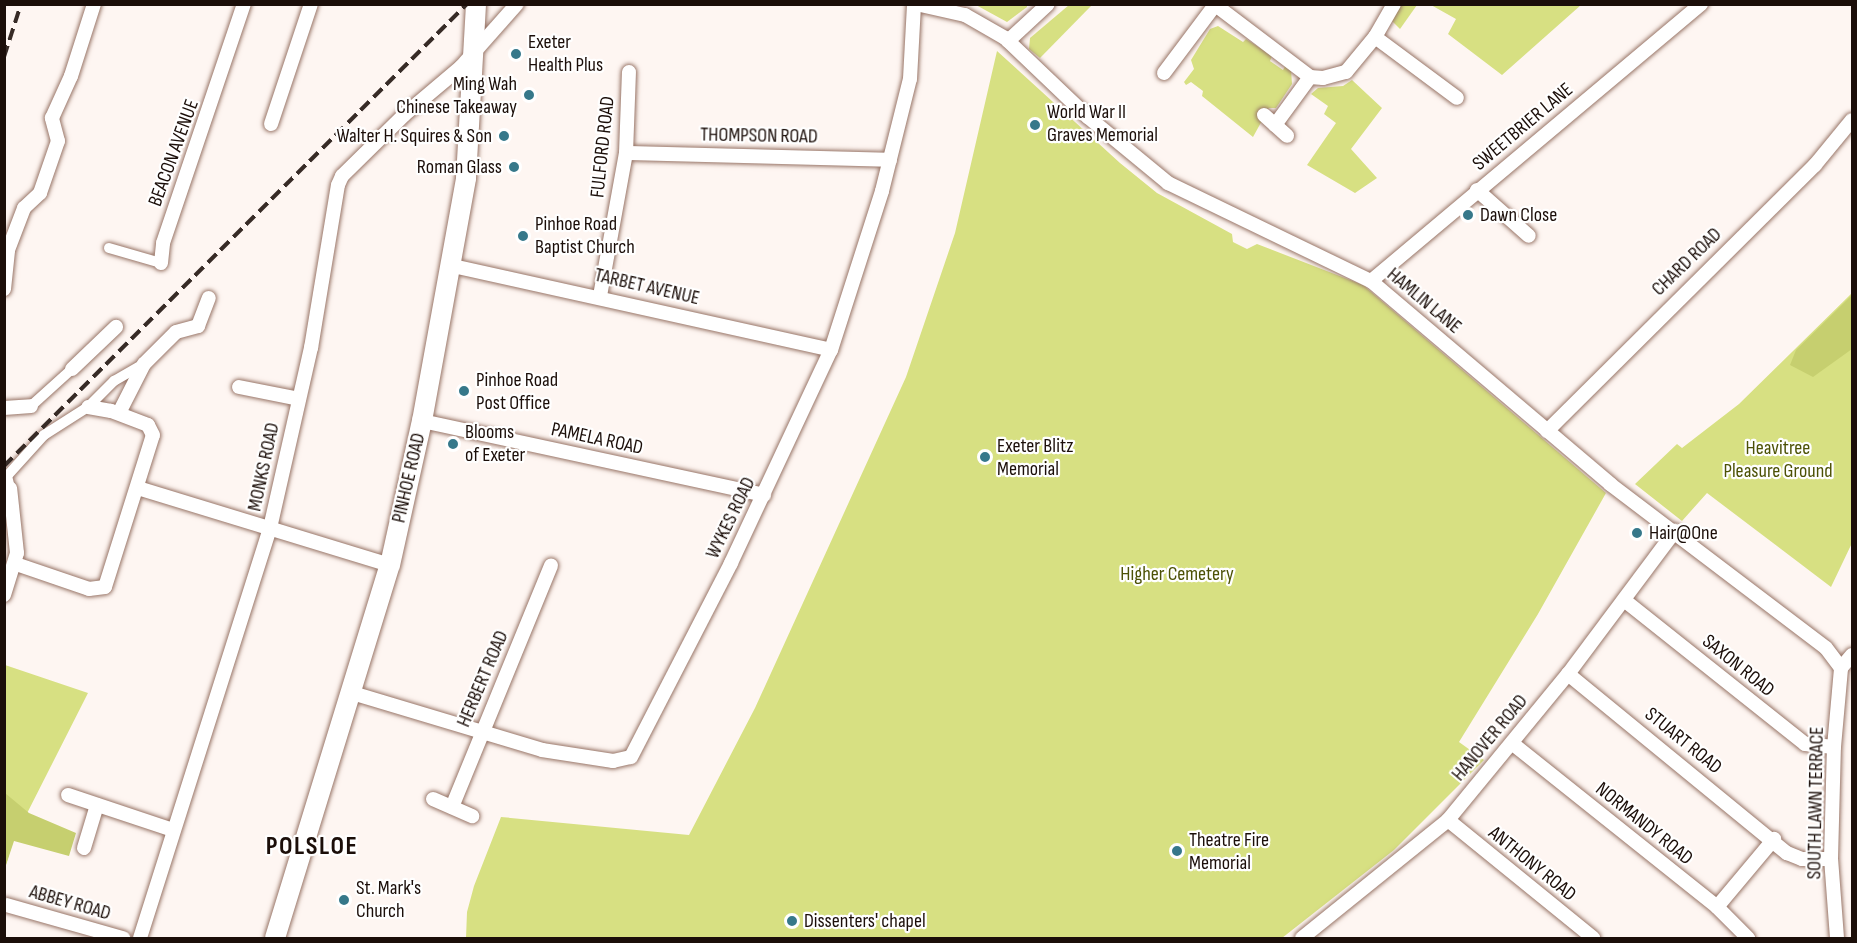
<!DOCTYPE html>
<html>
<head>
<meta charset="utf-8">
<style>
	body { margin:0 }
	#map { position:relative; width:1857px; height:943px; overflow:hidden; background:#fef6f2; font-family:"Sofia Sans Condensed",sans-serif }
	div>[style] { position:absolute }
	.green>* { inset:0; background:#d7e082 }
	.forest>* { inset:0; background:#c6cf6f }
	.roads { filter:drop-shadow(0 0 2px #987567) drop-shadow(0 0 2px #987567) }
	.pedestrian>* { height:10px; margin:-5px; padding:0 5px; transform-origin:5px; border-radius:5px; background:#fff }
	.minor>* { height:14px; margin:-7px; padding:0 7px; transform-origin:7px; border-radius:7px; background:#fff }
	.secondary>* { height:20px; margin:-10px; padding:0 10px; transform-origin:10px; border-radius:10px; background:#fff }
	.rail>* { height:4px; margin-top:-2px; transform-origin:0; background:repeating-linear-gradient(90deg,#372b26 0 12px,transparent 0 18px) }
	.dots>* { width:16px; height:16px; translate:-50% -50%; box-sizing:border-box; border:3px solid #fff; border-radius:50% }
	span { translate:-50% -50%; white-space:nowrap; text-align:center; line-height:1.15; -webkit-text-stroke:4.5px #fff; paint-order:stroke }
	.poi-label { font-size:20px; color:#1b0e09 }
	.left { translate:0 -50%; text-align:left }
	.right { translate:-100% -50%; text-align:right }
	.street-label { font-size:20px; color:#1b0e09 }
	.park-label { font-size:20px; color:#4c5105 }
	.district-label { font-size:26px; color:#1b0e09; font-weight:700; letter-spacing:1.5px }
	.frame { position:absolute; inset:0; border:6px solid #1b0e09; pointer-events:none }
</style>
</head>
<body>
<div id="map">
	<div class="green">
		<div style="clip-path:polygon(976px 5px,1027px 5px,1027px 7px,1007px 22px)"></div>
		<div style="clip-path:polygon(1069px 5px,1092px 5px,1040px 58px,1029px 49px,1030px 38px)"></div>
		<div style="clip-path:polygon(1400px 5px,1417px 5px,1400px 29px,1392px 21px)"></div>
		<div style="clip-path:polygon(1431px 5px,1581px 5px,1502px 75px,1448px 34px,1456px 19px)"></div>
		<div style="clip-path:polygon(1218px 26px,1243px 42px,1246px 39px,1272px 56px,1270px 61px,1283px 70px,1286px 65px,1291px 70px,1292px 84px,1276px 108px,1269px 108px,1253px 137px,1202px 96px,1203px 91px,1191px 82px,1186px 85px,1184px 82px,1194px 69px,1191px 60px,1210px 29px)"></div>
		<div style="clip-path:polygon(997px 51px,1120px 163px,1157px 193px,1232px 234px,1233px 242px,1247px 249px,1257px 244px,1363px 285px,1606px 493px,1538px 614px,1459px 742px,1484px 760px,1394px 850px,1282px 938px,466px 938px,467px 912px,474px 886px,501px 817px,689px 835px,755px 708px,906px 377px,955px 233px)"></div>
		<div style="clip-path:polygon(1352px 80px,1382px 108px,1351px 149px,1377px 178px,1355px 193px,1307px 165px,1336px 123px,1324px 114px,1328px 106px,1311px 94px,1318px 88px,1343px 86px)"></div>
		<div style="clip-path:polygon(1852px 293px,1852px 543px,1831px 587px,1707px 493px,1682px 521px,1635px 484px,1677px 444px,1682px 448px,1739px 404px)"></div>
		<div style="clip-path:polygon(5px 665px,88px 693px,13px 841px,5px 868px)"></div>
	</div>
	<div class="forest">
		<div style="clip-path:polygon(1852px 295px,1852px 349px,1813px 377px,1790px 365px,1796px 350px)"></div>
		<div style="clip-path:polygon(5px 793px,29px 813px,76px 833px,69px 856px,14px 841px,5px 868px)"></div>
	</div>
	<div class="roads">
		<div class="pedestrian">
			<div style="left:109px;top:248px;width:54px;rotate:16.1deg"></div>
			<div style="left:31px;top:406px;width:55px;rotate:-42.1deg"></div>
			<div style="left:10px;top:488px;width:12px;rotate:-104deg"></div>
			<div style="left:7px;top:476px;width:55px;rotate:-47.9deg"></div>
			<div style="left:44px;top:435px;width:52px;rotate:-32.5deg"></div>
			<div style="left:88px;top:407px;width:37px;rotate:-45deg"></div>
			<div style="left:114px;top:381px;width:34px;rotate:-30deg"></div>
		</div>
		<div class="minor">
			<div style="left:916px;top:4px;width:50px;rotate:12.7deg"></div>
			<div style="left:965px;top:15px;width:46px;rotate:29.9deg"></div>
			<div style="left:1005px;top:38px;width:115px;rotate:43.6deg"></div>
			<div style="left:1088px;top:117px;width:104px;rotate:39.5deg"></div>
			<div style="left:1168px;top:183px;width:225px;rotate:25.8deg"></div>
			<div style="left:1371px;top:281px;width:314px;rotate:40.3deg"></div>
			<div style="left:1610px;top:484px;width:271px;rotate:37.2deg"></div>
			<div style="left:1826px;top:648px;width:25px;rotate:53deg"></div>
			<div style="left:1214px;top:4px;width:121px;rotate:37.2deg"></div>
			<div style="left:1310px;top:77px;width:13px;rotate:4deg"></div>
			<div style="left:1323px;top:78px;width:24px;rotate:-15deg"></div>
			<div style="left:1346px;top:72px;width:45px;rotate:-50.4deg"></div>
			<div style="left:1375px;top:37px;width:38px;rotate:-60deg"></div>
			<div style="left:1375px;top:37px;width:102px;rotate:36.6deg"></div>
			<div style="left:1008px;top:41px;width:54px;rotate:-42.8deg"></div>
			<div style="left:1164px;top:73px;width:85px;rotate:-53.1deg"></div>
			<div style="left:1264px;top:115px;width:31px;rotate:42deg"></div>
			<div style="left:271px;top:124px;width:126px;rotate:-71.6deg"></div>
			<div style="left:1275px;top:125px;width:59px;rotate:-53.9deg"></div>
			<div style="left:626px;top:153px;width:264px;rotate:1.5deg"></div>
			<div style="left:1477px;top:190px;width:69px;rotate:41.5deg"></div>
			<div style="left:161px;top:263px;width:20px;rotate:-84deg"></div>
			<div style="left:163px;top:243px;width:252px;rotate:-71.3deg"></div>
			<div style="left:453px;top:266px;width:387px;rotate:12.5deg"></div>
			<div style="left:1371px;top:281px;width:431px;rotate:-40deg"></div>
			<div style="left:4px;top:289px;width:39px;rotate:-84deg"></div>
			<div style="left:8px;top:250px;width:45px;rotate:-69.1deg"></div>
			<div style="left:24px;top:208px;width:22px;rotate:-43deg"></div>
			<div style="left:40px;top:193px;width:55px;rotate:-70.9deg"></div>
			<div style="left:58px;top:141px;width:24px;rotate:-105deg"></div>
			<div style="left:52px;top:118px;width:46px;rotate:-65.7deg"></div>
			<div style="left:71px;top:76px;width:76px;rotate:-72.3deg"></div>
			<div style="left:600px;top:296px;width:145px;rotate:-79.7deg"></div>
			<div style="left:626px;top:153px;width:81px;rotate:-87.9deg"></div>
			<div style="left:72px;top:369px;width:61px;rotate:-43.7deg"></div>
			<div style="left:239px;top:387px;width:61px;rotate:11.3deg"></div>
			<div style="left:4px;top:408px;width:27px;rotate:-4deg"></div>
			<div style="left:119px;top:413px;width:55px;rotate:-63deg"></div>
			<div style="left:144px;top:364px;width:45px;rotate:-45deg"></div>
			<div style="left:176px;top:332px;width:23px;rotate:-15deg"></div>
			<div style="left:198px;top:326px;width:30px;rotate:-69deg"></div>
			<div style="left:422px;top:421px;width:350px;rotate:12.2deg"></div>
			<div style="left:1547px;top:431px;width:378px;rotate:-44.8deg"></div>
			<div style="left:1815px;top:165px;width:58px;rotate:-50.6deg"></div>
			<div style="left:138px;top:488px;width:264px;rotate:17deg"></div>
			<div style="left:16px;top:564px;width:77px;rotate:18.9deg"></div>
			<div style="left:89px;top:589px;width:16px;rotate:-7deg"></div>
			<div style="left:105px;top:587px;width:159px;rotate:-72.5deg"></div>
			<div style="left:153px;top:435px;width:11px;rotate:-117deg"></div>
			<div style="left:148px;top:425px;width:40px;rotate:-159deg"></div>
			<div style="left:111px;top:411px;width:23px;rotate:-170deg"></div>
			<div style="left:4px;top:595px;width:44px;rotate:-72.8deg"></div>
			<div style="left:17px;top:553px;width:65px;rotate:-96.1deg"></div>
			<div style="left:1624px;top:600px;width:231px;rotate:38.5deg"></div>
			<div style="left:1805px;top:744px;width:29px;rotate:6deg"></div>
			<div style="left:1841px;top:668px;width:17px;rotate:-50deg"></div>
			<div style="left:1568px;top:674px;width:283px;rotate:39.3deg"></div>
			<div style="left:1787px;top:853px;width:16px;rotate:22deg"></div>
			<div style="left:1802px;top:859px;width:29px"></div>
			<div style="left:349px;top:692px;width:202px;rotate:16.7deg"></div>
			<div style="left:542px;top:750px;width:72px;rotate:8.8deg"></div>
			<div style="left:613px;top:761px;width:18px;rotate:-13deg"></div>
			<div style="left:631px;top:757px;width:218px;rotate:-62.7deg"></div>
			<div style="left:731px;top:563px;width:235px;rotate:-64.9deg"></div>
			<div style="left:831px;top:350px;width:167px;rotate:-72.2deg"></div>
			<div style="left:882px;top:191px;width:115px;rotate:-76deg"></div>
			<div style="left:910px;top:79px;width:75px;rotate:-86.9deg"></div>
			<div style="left:1513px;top:744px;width:261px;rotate:38.6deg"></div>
			<div style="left:1717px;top:907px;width:44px;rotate:45deg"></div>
			<div style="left:68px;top:795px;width:111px;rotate:18.4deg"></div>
			<div style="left:433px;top:799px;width:43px;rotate:23.6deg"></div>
			<div style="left:452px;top:807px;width:261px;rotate:-67.7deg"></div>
			<div style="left:1448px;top:820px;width:187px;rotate:39.1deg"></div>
			<div style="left:84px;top:848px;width:45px;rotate:-73.2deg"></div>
			<div style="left:6px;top:905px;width:122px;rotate:15.8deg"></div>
			<div style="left:1717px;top:907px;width:89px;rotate:-50deg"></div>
			<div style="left:140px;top:938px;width:430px;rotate:-72.4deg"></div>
			<div style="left:270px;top:528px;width:185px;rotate:-77.2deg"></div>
			<div style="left:311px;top:348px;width:165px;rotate:-80.6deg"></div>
			<div style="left:338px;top:185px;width:10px;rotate:-66deg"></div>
			<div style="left:342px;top:176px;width:87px;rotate:-44.5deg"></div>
			<div style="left:404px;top:115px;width:75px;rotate:-40.1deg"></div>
			<div style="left:461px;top:67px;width:84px;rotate:-48.4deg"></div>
			<div style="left:1302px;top:938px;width:188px;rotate:-38.9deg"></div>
			<div style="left:1448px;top:820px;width:189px;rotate:-50.6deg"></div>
			<div style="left:1568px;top:674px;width:179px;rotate:-53.2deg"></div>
			<div style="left:1837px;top:938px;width:79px;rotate:-94.3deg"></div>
			<div style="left:1831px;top:859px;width:112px;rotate:-88.5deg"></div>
			<div style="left:1834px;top:747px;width:79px;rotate:-84.9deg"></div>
		</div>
		<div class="secondary">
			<div style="left:275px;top:938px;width:390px;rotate:-72.9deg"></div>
			<div style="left:390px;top:565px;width:148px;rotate:-77.5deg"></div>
			<div style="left:422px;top:421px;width:247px;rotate:-79.7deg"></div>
			<div style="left:466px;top:178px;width:174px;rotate:-86.7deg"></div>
		</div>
	</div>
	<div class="rail">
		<div style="left:4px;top:57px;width:56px;rotate:-72.2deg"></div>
		<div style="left:4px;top:466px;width:654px;rotate:-44.94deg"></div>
	</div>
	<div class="dots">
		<div style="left:516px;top:54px;background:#36788a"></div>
		<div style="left:529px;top:95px;background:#36788a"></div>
		<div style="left:1035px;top:125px;background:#36788a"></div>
		<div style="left:504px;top:136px;background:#36788a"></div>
		<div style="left:514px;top:167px;background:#36788a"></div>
		<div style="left:1468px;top:215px;background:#36788a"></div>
		<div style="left:523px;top:236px;background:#36788a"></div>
		<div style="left:464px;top:391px;background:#36788a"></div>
		<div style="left:453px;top:444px;background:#36788a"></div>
		<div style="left:985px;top:457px;background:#36788a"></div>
		<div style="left:1637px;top:533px;background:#36788a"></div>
		<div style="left:1177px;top:851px;background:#36788a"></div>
		<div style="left:344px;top:900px;background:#36788a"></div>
		<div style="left:792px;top:921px;background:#36788a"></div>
	</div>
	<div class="poi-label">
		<span class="left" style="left:528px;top:54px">Exeter<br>Health Plus</span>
		<span class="right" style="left:517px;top:96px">Ming Wah<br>Chinese Takeaway</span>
		<span class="left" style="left:1047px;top:124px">World War II<br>Graves Memorial</span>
		<span class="right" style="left:492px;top:136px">Walter H. Squires &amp; Son</span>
		<span class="right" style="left:502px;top:167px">Roman Glass</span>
		<span class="left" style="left:1480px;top:215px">Dawn Close</span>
		<span class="left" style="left:535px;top:236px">Pinhoe Road<br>Baptist Church</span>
		<span class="left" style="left:476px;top:392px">Pinhoe Road<br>Post Office</span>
		<span class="left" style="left:465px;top:444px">Blooms<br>of Exeter</span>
		<span class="left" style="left:997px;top:458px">Exeter Blitz<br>Memorial</span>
		<span class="left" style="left:1649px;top:533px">Hair@One</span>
		<span class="left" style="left:1189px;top:852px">Theatre Fire<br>Memorial</span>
		<span class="left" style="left:356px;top:900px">St. Mark's<br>Church</span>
		<span class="left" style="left:804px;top:921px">Dissenters' chapel</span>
	</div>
	<div class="street-label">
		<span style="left:1523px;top:127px;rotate:-40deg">SWEETBRIER LANE</span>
		<span style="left:759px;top:136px;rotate:1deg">THOMPSON ROAD</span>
		<span style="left:603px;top:147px;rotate:-84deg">FULFORD ROAD</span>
		<span style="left:174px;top:153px;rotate:-70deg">BEACON AVENUE</span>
		<span style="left:1687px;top:262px;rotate:-44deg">CHARD ROAD</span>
		<span style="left:647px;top:287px;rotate:13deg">TARBET AVENUE</span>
		<span style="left:1424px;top:301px;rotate:40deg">HAMLIN LANE</span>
		<span style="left:597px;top:439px;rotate:12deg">PAMELA ROAD</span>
		<span style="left:264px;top:467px;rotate:-78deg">MONKS ROAD</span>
		<span style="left:409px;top:478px;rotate:-77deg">PINHOE ROAD</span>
		<span style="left:731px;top:518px;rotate:-64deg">WYKES ROAD</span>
		<span style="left:1738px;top:666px;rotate:39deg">SAXON ROAD</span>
		<span style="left:483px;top:679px;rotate:-67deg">HERBERT ROAD</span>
		<span style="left:1490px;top:738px;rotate:-50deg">HANOVER ROAD</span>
		<span style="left:1683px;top:741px;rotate:39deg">STUART ROAD</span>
		<span style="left:1816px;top:803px;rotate:-89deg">SOUTH LAWN TERRACE</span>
		<span style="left:1644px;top:824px;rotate:39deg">NORMANDY ROAD</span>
		<span style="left:1532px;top:864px;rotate:39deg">ANTHONY ROAD</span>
		<span style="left:70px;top:903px;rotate:16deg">ABBEY ROAD</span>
	</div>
	<div class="park-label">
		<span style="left:1778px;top:460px">Heavitree<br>Pleasure Ground</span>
		<span style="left:1177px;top:574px">Higher Cemetery</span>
	</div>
	<div class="district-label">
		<span style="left:312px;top:847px">POLSLOE</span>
	</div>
	<div class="frame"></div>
</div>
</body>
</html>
